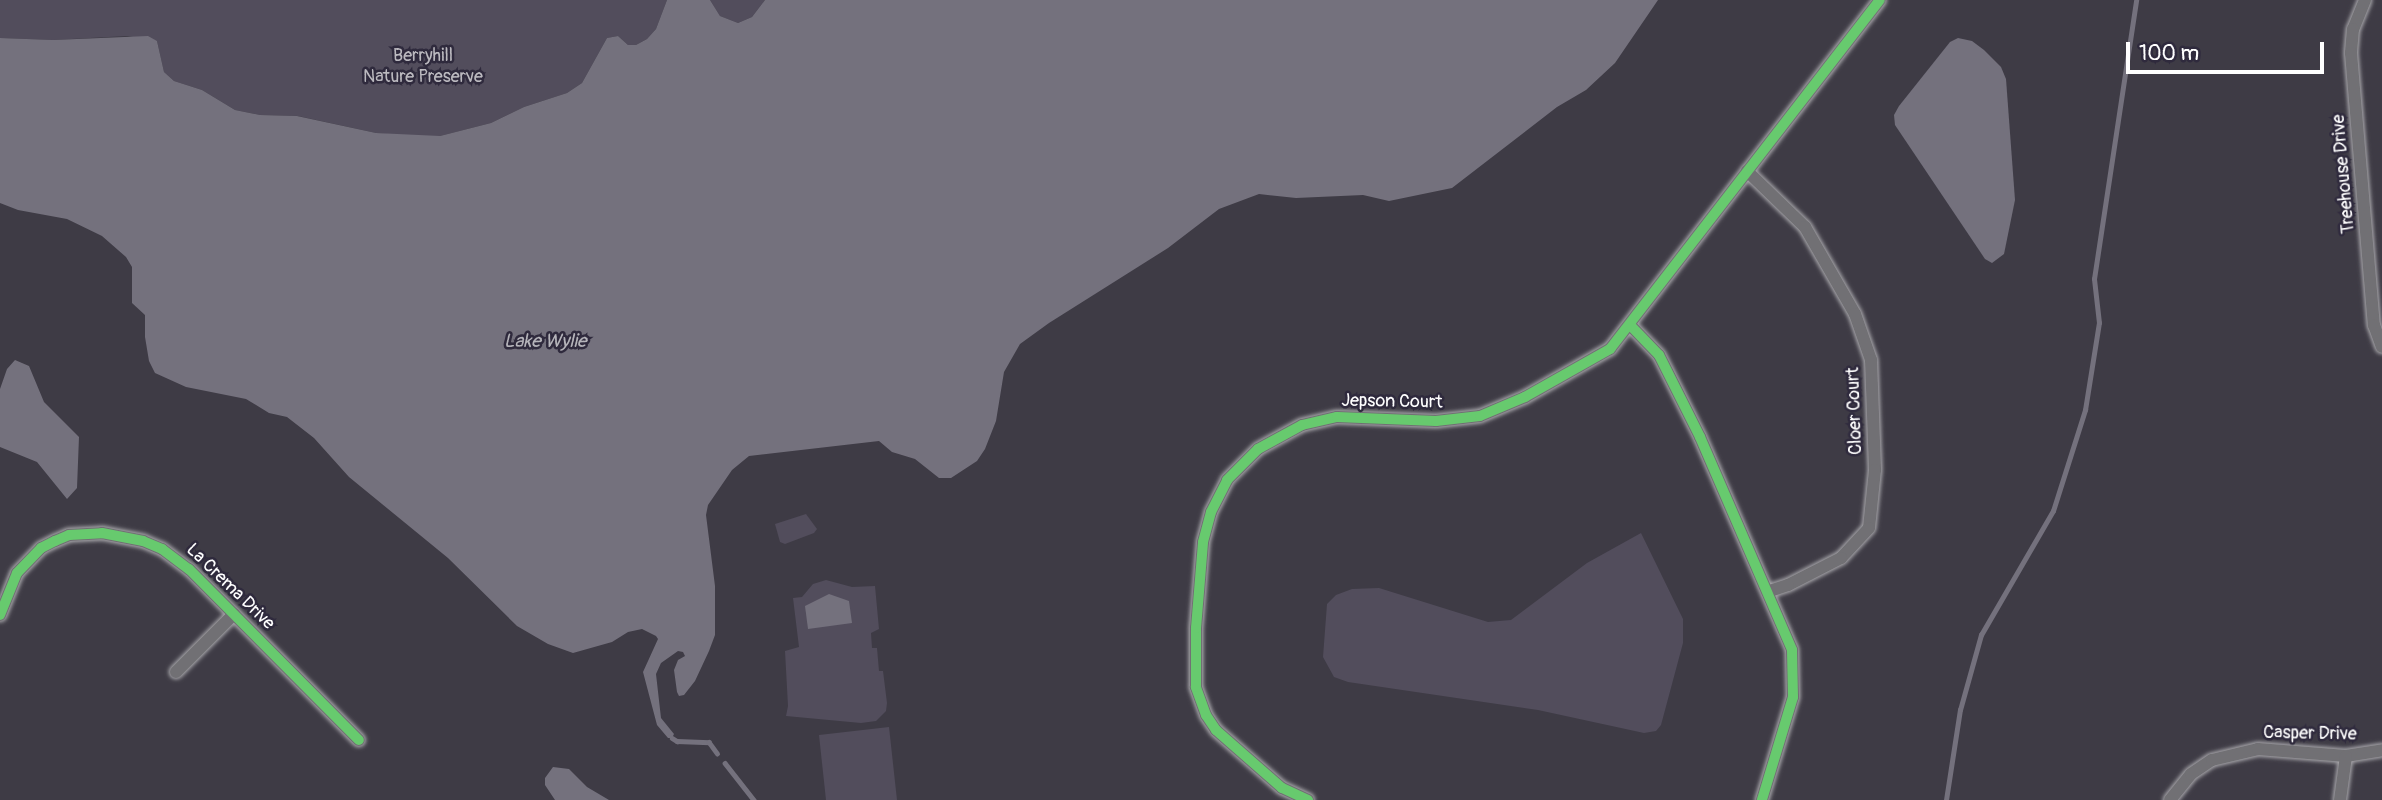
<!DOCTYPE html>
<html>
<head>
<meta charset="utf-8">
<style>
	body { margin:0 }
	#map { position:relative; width:2382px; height:800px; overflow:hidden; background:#3e3b45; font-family:Pangolin,sans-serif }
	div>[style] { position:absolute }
	.green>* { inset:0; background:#524d5c }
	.water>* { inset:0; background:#74717d }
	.stream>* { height:4.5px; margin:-2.25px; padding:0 2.25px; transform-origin:2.25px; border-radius:2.25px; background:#74717d }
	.roads { filter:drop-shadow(0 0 2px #a8a7ab) drop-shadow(0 0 2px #a8a7ab) }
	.minor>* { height:12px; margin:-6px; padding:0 6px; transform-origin:6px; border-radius:6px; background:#717074 }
	.cycleway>* { height:10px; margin:-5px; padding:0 5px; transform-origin:5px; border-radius:5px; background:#67ca6e }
	span { translate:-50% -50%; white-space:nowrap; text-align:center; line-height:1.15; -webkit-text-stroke:5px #2f2a3d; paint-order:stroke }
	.park-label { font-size:18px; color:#bbb9bf }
	.street-label { font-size:18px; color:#fff }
	.water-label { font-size:19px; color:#b5b4ba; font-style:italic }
	.scale { position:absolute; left:2126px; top:42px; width:198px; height:32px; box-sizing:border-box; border:4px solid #fff; border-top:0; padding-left:9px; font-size:21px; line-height:24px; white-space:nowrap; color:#fff; -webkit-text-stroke:5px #2f2a3d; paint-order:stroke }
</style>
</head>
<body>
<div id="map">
	<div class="green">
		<div style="clip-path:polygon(0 0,667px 0,656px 29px,647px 39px,636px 45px,628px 45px,618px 36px,607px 38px,582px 83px,567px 93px,524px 107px,491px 123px,440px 136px,423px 137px,376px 133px,298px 116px,260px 115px,235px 110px,202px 90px,174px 81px,164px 72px,157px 41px,127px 36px,53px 40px,0 38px)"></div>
		<div style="clip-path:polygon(710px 0,765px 0,752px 17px,738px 23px,720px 16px)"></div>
		<div style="clip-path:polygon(806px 514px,817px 529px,814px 533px,785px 544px,780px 542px,775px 524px)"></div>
		<div style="clip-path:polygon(1641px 533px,1683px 619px,1683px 643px,1661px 725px,1656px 731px,1644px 733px,1538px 710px,1348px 682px,1334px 677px,1323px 657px,1327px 604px,1336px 595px,1352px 589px,1379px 588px,1488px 622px,1511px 620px,1587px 563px)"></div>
		<div style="clip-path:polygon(826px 580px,852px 587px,875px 586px,879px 629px,871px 633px,872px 648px,877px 648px,879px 671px,883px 671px,887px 703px,886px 711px,876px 721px,861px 723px,786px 716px,788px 706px,785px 651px,799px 647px,793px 598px,802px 597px,813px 584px)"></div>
		<div style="clip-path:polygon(889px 727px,897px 800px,826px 800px,819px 735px)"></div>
	</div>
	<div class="water">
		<div style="clip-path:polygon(667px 0,710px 0,720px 16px,738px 23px,752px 17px,765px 0,1658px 0,1615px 63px,1586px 90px,1557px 107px,1452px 188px,1389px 201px,1363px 195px,1296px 198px,1259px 194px,1219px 209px,1168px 248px,1049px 323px,1020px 344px,1004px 372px,996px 421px,985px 449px,977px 461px,951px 478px,939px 478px,915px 459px,892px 452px,879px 441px,749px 456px,732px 470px,708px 505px,706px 515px,715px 586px,715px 635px,709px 651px,695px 681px,684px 695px,679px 696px,677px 692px,674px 670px,678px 660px,685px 656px,683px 652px,678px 651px,661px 663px,656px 674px,661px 718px,674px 734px,672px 738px,668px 738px,657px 725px,643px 672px,658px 639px,656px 636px,642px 629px,628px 632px,612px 642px,573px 653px,548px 644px,517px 626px,448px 558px,349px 477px,314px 438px,287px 417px,269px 413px,246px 399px,186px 387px,155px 373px,149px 361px,145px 337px,145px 315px,132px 303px,132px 267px,126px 257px,102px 236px,67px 219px,18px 210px,0 203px,0 38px,53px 40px,148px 36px,157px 41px,164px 72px,174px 81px,202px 90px,235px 110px,260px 115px,297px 116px,376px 133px,440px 136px,491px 123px,524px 107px,567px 93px,582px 83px,607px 38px,618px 36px,628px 45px,636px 45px,647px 39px,656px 29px)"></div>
		<div style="clip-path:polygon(1958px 38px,1972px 41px,1984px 50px,2001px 67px,2006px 79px,2015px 200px,2004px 254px,1992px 263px,1985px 259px,1895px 125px,1894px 115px,1899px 106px,1950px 42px)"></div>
		<div style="clip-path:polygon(15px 360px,29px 366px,44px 402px,79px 437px,77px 488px,67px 499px,37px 462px,0 447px,0 389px,7px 369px)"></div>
		<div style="clip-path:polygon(829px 594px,849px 601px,852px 623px,808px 629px,805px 606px)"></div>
		<div style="clip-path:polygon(553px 767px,569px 769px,587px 787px,609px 800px,555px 800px,545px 785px,545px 778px)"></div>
	</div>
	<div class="stream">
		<div style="left:672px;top:738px;width:6px;rotate:31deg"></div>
		<div style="left:677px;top:741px;width:32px;rotate:2deg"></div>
		<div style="left:709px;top:742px;width:14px;rotate:54deg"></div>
		<div style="left:725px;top:763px;width:47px;rotate:51.9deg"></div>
		<div style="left:1946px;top:800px;width:91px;rotate:-81.2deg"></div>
		<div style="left:1960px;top:710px;width:78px;rotate:-74.4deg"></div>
		<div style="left:1981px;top:635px;width:143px;rotate:-59.9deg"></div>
		<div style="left:2053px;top:511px;width:106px;rotate:-72.4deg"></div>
		<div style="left:2085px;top:410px;width:88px;rotate:-80.9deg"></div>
		<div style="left:2099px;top:323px;width:44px;rotate:-96.5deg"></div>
		<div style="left:2094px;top:279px;width:282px;rotate:-81.4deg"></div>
	</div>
	<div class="roads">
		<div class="minor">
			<div style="left:2365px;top:0;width:31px;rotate:112deg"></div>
			<div style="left:2353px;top:29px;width:24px;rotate:95deg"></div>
			<div style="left:2351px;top:53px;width:273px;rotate:85.2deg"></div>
			<div style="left:2374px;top:325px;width:23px;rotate:70deg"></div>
			<div style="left:1747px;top:171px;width:81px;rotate:44deg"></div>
			<div style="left:1805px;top:227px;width:100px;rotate:60.1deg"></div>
			<div style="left:1855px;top:314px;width:49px;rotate:70.8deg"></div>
			<div style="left:1871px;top:360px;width:110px;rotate:87.9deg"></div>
			<div style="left:1875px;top:470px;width:58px;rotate:95.9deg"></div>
			<div style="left:1869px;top:528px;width:41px;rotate:133deg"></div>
			<div style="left:1841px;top:558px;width:59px;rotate:153deg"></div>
			<div style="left:1788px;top:585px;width:20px;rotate:162deg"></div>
			<div style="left:1630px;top:325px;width:42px;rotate:46deg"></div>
			<div style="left:1659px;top:355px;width:92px;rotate:63.4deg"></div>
			<div style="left:1700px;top:437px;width:232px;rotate:66.6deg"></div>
			<div style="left:1792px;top:650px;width:47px;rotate:88.8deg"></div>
			<div style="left:1793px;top:697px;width:108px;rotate:106.8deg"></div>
			<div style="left:0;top:615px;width:45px;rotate:-68deg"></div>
			<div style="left:17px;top:573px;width:35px;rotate:-46deg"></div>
			<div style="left:41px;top:548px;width:16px;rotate:-27deg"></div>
			<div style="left:55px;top:541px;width:15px;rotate:-23deg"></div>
			<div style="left:69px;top:535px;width:33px;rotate:-3deg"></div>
			<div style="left:102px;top:533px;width:42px;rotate:11deg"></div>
			<div style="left:143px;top:541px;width:21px;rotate:23deg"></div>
			<div style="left:162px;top:549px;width:34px;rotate:37deg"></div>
			<div style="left:189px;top:569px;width:241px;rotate:45.2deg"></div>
			<div style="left:176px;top:672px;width:82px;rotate:-45deg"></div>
			<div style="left:1308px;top:800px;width:29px;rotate:-155deg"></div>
			<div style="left:1282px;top:788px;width:88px;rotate:-138.7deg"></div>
			<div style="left:1216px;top:730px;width:18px;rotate:-124deg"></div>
			<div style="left:1206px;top:715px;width:30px;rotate:-110deg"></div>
			<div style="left:1196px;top:687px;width:59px;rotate:-90deg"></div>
			<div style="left:1196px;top:628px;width:86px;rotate:-85.3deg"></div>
			<div style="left:1203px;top:542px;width:31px;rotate:-75deg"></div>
			<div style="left:1211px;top:512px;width:36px;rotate:-63deg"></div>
			<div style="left:1227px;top:480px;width:44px;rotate:-45deg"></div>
			<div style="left:1258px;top:449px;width:50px;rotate:-28.6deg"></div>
			<div style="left:1302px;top:425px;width:36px;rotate:-13deg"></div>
			<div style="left:1337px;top:417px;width:99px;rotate:2.3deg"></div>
			<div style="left:1436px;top:421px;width:44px;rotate:-6.5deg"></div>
			<div style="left:1480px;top:416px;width:49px;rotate:-22.9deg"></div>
			<div style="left:1525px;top:397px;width:98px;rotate:-29.5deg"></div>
			<div style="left:1610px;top:349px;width:441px;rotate:-52.3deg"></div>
			<div style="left:2170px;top:800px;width:33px;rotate:-51deg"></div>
			<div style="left:2191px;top:774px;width:25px;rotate:-34deg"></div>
			<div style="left:2212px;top:760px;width:47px;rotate:-13.4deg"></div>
			<div style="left:2258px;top:749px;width:88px;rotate:4.5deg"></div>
			<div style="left:2346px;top:756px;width:36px;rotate:-9deg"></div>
			<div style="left:2340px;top:800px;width:44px;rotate:-82.2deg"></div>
		</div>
	</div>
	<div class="cycleway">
		<div style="left:1630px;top:325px;width:42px;rotate:46deg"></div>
		<div style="left:1659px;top:355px;width:92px;rotate:63.4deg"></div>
		<div style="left:1700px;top:437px;width:232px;rotate:66.6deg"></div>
		<div style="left:1792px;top:650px;width:47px;rotate:88.8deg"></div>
		<div style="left:1793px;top:697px;width:108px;rotate:106.8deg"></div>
		<div style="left:0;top:615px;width:45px;rotate:-68deg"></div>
		<div style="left:17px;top:573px;width:35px;rotate:-46deg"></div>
		<div style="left:41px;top:548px;width:16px;rotate:-27deg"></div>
		<div style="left:55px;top:541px;width:15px;rotate:-23deg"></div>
		<div style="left:69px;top:535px;width:33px;rotate:-3deg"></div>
		<div style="left:102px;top:533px;width:42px;rotate:11deg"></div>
		<div style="left:143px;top:541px;width:21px;rotate:23deg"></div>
		<div style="left:162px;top:549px;width:34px;rotate:37deg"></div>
		<div style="left:189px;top:569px;width:241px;rotate:45.2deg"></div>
		<div style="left:1308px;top:800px;width:29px;rotate:-155deg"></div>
		<div style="left:1282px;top:788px;width:88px;rotate:-138.7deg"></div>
		<div style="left:1216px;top:730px;width:18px;rotate:-124deg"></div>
		<div style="left:1206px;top:715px;width:30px;rotate:-110deg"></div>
		<div style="left:1196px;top:687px;width:59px;rotate:-90deg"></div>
		<div style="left:1196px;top:628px;width:86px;rotate:-85.3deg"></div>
		<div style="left:1203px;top:542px;width:31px;rotate:-75deg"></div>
		<div style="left:1211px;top:512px;width:36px;rotate:-63deg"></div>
		<div style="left:1227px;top:480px;width:44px;rotate:-45deg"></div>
		<div style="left:1258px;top:449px;width:50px;rotate:-28.6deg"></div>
		<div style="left:1302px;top:425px;width:36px;rotate:-13deg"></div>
		<div style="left:1337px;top:417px;width:99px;rotate:2.3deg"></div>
		<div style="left:1436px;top:421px;width:44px;rotate:-6.5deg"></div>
		<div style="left:1480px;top:416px;width:49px;rotate:-22.9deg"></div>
		<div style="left:1525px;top:397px;width:98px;rotate:-29.5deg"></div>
		<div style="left:1610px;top:349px;width:441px;rotate:-52.3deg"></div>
	</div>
	<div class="park-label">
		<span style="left:423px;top:67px">Berryhill<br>Nature Preserve</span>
	</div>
	<div class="street-label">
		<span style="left:2344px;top:174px;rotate:-95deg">Treehouse Drive</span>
		<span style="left:1392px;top:402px;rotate:1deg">Jepson Court</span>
		<span style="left:1855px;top:411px;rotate:-92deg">Cloer Court</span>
		<span style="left:230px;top:587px;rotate:44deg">La Crema Drive</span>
		<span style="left:2310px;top:734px;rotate:1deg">Casper Drive</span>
	</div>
	<div class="water-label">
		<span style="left:545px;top:342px">Lake Wylie</span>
	</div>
	<div class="scale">100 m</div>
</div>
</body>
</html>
